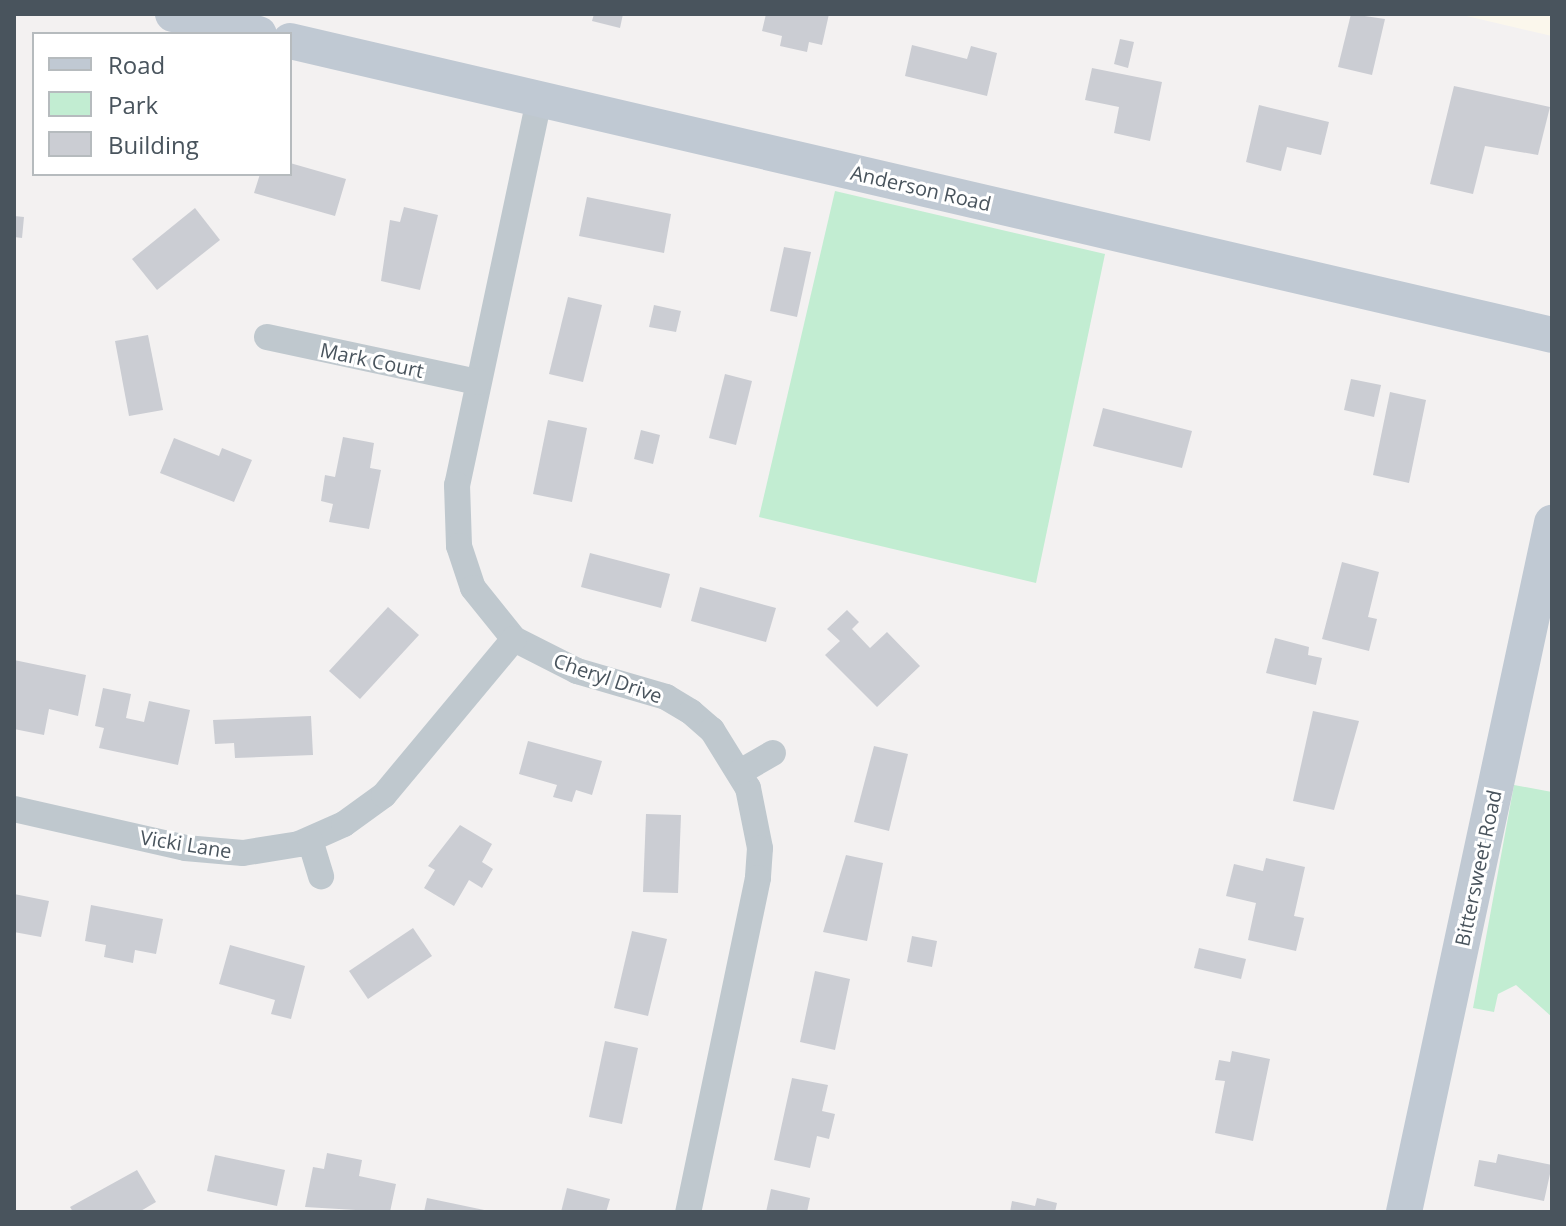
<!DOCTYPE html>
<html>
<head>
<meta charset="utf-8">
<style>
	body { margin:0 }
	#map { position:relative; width:1566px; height:1226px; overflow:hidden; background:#f3f1f1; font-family:"Open Sans",sans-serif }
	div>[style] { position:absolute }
	.commercial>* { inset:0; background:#fbf7ec }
	.green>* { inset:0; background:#c2edd2 }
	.building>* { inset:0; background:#cbcdd3 }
	.street>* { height:26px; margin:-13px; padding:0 13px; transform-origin:13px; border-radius:13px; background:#bfc8ce }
	.secondary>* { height:36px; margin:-18px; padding:0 18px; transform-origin:18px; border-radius:18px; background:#c0c9d3 }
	span { translate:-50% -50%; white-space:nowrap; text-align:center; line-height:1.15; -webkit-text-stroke:6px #fff; paint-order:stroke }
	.street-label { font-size:20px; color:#49545d }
	.frame { position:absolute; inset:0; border:16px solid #49545d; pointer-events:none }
	.legend { position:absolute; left:32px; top:32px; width:260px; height:144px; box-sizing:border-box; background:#fff; border:2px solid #b6bbbe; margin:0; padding:10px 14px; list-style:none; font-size:24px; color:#49545d }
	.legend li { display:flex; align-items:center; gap:16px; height:40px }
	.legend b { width:40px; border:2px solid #b6bbbe }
</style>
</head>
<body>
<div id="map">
	<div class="commercial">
		<div style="clip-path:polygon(1458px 14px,1552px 14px,1552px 36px)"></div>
	</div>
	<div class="green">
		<div style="clip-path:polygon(835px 191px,1105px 254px,1036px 583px,759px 517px)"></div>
		<div style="clip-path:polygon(1514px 785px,1552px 792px,1552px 1017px,1516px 985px,1498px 994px,1494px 1012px,1473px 1008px)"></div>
	</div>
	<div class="building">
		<div style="clip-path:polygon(594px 14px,623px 14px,620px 28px,592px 21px)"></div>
		<div style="clip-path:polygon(766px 14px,829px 14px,822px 45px,809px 42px,807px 52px,780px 46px,782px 36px,762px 31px)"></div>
		<div style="clip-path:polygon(1351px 14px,1385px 19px,1372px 75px,1338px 67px)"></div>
		<div style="clip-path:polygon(1120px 39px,1134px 42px,1128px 68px,1114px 64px)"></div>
		<div style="clip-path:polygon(912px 45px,967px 59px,971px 46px,997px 53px,987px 96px,905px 76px)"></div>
		<div style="clip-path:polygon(1092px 68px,1162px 82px,1150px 141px,1114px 133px,1119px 107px,1085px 100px)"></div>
		<div style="clip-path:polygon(1454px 86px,1550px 107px,1538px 155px,1485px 146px,1473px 194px,1430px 184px)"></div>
		<div style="clip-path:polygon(1259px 105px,1329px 122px,1321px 155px,1287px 147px,1281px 171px,1246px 162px)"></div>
		<div style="clip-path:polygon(290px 163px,346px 179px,335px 216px,254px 193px,260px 174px,290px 174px)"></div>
		<div style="clip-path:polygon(587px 197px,671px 214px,664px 253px,579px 236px)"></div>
		<div style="clip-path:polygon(404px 207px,438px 215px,420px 290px,381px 281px,390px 220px,400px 222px)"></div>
		<div style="clip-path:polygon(195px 208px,220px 240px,157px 290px,132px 259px)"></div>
		<div style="clip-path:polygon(14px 216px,24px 217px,22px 238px,14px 237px)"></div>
		<div style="clip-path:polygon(784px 247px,811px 252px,797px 317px,770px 311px)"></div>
		<div style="clip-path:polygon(568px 297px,602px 305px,583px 382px,549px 374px)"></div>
		<div style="clip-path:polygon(654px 305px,681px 311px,676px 332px,649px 327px)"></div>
		<div style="clip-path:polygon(148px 335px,163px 410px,129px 416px,115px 341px)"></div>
		<div style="clip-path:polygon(725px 374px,752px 381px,736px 445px,709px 438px)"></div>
		<div style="clip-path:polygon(1351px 379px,1381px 385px,1374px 417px,1344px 410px)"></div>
		<div style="clip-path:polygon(1390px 392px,1426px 400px,1409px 483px,1373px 475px)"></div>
		<div style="clip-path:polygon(1103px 408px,1192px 431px,1182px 468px,1093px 446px)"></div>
		<div style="clip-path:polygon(548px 420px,587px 428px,572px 502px,533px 494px)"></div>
		<div style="clip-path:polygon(641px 430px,660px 435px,653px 464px,634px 459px)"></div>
		<div style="clip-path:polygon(343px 437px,374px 443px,370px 468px,381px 470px,369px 529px,329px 522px,333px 504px,321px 501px,325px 475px,335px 477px)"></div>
		<div style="clip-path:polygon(174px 438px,219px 456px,222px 448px,252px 460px,234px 502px,160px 473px)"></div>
		<div style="clip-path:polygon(590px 553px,670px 574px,661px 608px,581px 587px)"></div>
		<div style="clip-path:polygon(1342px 562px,1379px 572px,1368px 617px,1377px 619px,1369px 651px,1322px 639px)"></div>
		<div style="clip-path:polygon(700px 587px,776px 608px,766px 642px,691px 621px)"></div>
		<div style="clip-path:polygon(388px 607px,419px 635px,360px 699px,329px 671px)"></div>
		<div style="clip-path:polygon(847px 610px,859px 622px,852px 629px,870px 648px,887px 632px,920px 666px,877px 707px,825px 655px,840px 641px,827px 629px)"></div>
		<div style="clip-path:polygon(1275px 638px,1309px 647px,1308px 655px,1322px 658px,1316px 685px,1266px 673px)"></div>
		<div style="clip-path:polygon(14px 660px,86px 675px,78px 716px,49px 709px,44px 735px,14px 729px)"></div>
		<div style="clip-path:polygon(103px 688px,131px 694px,126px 718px,144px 722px,149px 701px,190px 710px,178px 765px,99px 748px,104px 728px,95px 726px)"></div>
		<div style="clip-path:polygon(1313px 711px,1359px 721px,1334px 810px,1293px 801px)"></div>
		<div style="clip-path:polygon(311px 716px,313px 755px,235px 758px,234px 743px,215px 744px,213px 720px)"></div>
		<div style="clip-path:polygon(528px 741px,602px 761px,592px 795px,576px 790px,572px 802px,553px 797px,557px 785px,519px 774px)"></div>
		<div style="clip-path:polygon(874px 746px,908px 754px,889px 831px,854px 822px)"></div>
		<div style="clip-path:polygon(646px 814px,681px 815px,678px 893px,643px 892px)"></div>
		<div style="clip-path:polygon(460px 825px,492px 844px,482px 862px,493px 869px,482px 888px,469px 880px,454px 906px,424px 888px,435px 870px,428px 866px)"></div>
		<div style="clip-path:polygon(846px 855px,883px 863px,867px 941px,823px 932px)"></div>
		<div style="clip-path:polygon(1266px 858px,1305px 867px,1294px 916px,1304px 918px,1296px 951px,1248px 940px,1256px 903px,1226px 896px,1234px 864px,1263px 871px)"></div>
		<div style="clip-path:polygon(14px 894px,49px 901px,41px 937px,14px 932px)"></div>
		<div style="clip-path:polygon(91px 905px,163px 919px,156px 954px,135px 950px,133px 963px,104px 957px,106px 945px,85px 941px)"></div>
		<div style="clip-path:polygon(413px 928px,432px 956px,368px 999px,349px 971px)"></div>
		<div style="clip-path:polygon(632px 931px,667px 939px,648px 1016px,614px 1008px)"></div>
		<div style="clip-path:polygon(912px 936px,937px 941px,932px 967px,907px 962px)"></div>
		<div style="clip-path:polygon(230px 945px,305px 966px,291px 1019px,271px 1014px,275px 1000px,219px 984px)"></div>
		<div style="clip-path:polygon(1199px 948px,1246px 959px,1241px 979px,1194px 968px)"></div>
		<div style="clip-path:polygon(815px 971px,850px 979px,835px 1050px,800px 1042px)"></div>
		<div style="clip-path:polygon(605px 1041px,638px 1048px,622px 1124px,589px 1117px)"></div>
		<div style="clip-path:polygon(1232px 1051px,1270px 1059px,1253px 1141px,1215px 1133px,1225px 1081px,1215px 1080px,1219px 1060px,1230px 1062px)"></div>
		<div style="clip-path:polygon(792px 1078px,828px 1085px,822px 1111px,835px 1114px,829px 1139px,817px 1136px,810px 1168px,774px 1160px)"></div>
		<div style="clip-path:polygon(327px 1153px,362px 1160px,359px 1176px,396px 1184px,390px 1212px,305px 1207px,313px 1167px,324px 1169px)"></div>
		<div style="clip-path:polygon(1498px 1154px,1552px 1165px,1544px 1201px,1474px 1186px,1479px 1160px,1496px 1163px)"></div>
		<div style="clip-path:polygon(215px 1155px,285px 1170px,277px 1206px,207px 1191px)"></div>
		<div style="clip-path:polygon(137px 1170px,156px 1202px,139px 1212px,73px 1212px,70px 1207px)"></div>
		<div style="clip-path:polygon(567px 1188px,610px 1199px,606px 1212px,561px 1212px)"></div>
		<div style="clip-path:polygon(771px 1189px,810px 1198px,807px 1212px,766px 1212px)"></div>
		<div style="clip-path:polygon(427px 1198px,489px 1211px,489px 1212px,424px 1212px)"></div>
		<div style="clip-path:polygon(1037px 1198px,1057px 1203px,1055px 1212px,1010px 1212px,1012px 1201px,1035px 1206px)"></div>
	</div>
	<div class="street">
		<div style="left:539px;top:100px;width:394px;rotate:102deg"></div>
		<div style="left:457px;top:485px;width:61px;rotate:88.1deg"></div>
		<div style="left:459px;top:546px;width:44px;rotate:71.6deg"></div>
		<div style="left:473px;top:588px;width:65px;rotate:51.2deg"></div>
		<div style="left:514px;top:639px;width:71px;rotate:26.9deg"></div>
		<div style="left:577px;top:671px;width:93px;rotate:16.3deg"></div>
		<div style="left:666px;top:697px;width:29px;rotate:31deg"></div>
		<div style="left:691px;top:712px;width:28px;rotate:41deg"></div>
		<div style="left:712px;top:730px;width:68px;rotate:58.2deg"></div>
		<div style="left:748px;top:788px;width:61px;rotate:78.7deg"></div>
		<div style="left:760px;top:848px;width:30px;rotate:94deg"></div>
		<div style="left:758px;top:878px;width:341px;rotate:101.8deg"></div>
		<div style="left:267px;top:337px;width:215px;rotate:12.1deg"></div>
		<div style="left:740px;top:772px;width:38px;rotate:-30deg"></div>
		<div style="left:14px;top:809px;width:175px;rotate:12.8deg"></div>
		<div style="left:185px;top:848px;width:58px;rotate:4.9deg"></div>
		<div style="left:243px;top:853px;width:57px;rotate:-9.1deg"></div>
		<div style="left:299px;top:844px;width:49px;rotate:-24deg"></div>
		<div style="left:344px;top:824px;width:49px;rotate:-35.9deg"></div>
		<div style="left:384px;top:795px;width:203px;rotate:-50.2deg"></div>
		<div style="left:310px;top:840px;width:38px;rotate:73deg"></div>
	</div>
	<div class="secondary">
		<div style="left:173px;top:14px;width:88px;rotate:13.1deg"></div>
		<div style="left:290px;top:41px;width:1296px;rotate:13.11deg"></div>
		<div style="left:1404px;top:1212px;width:705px;rotate:-77.88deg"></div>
	</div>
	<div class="street-label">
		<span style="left:921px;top:188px;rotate:13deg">Anderson Road</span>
		<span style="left:372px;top:360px;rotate:12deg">Mark Court</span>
		<span style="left:608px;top:678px;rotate:19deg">Cheryl Drive</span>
		<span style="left:186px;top:844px;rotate:9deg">Vicki Lane</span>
		<span style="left:1478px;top:868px;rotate:-78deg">Bittersweet Road</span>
	</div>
	<div class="frame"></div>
	<ul class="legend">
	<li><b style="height:10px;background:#c0c9d3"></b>Road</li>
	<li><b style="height:22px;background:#c2edd2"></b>Park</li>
	<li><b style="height:22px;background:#cbcdd3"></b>Building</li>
	</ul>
</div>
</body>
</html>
